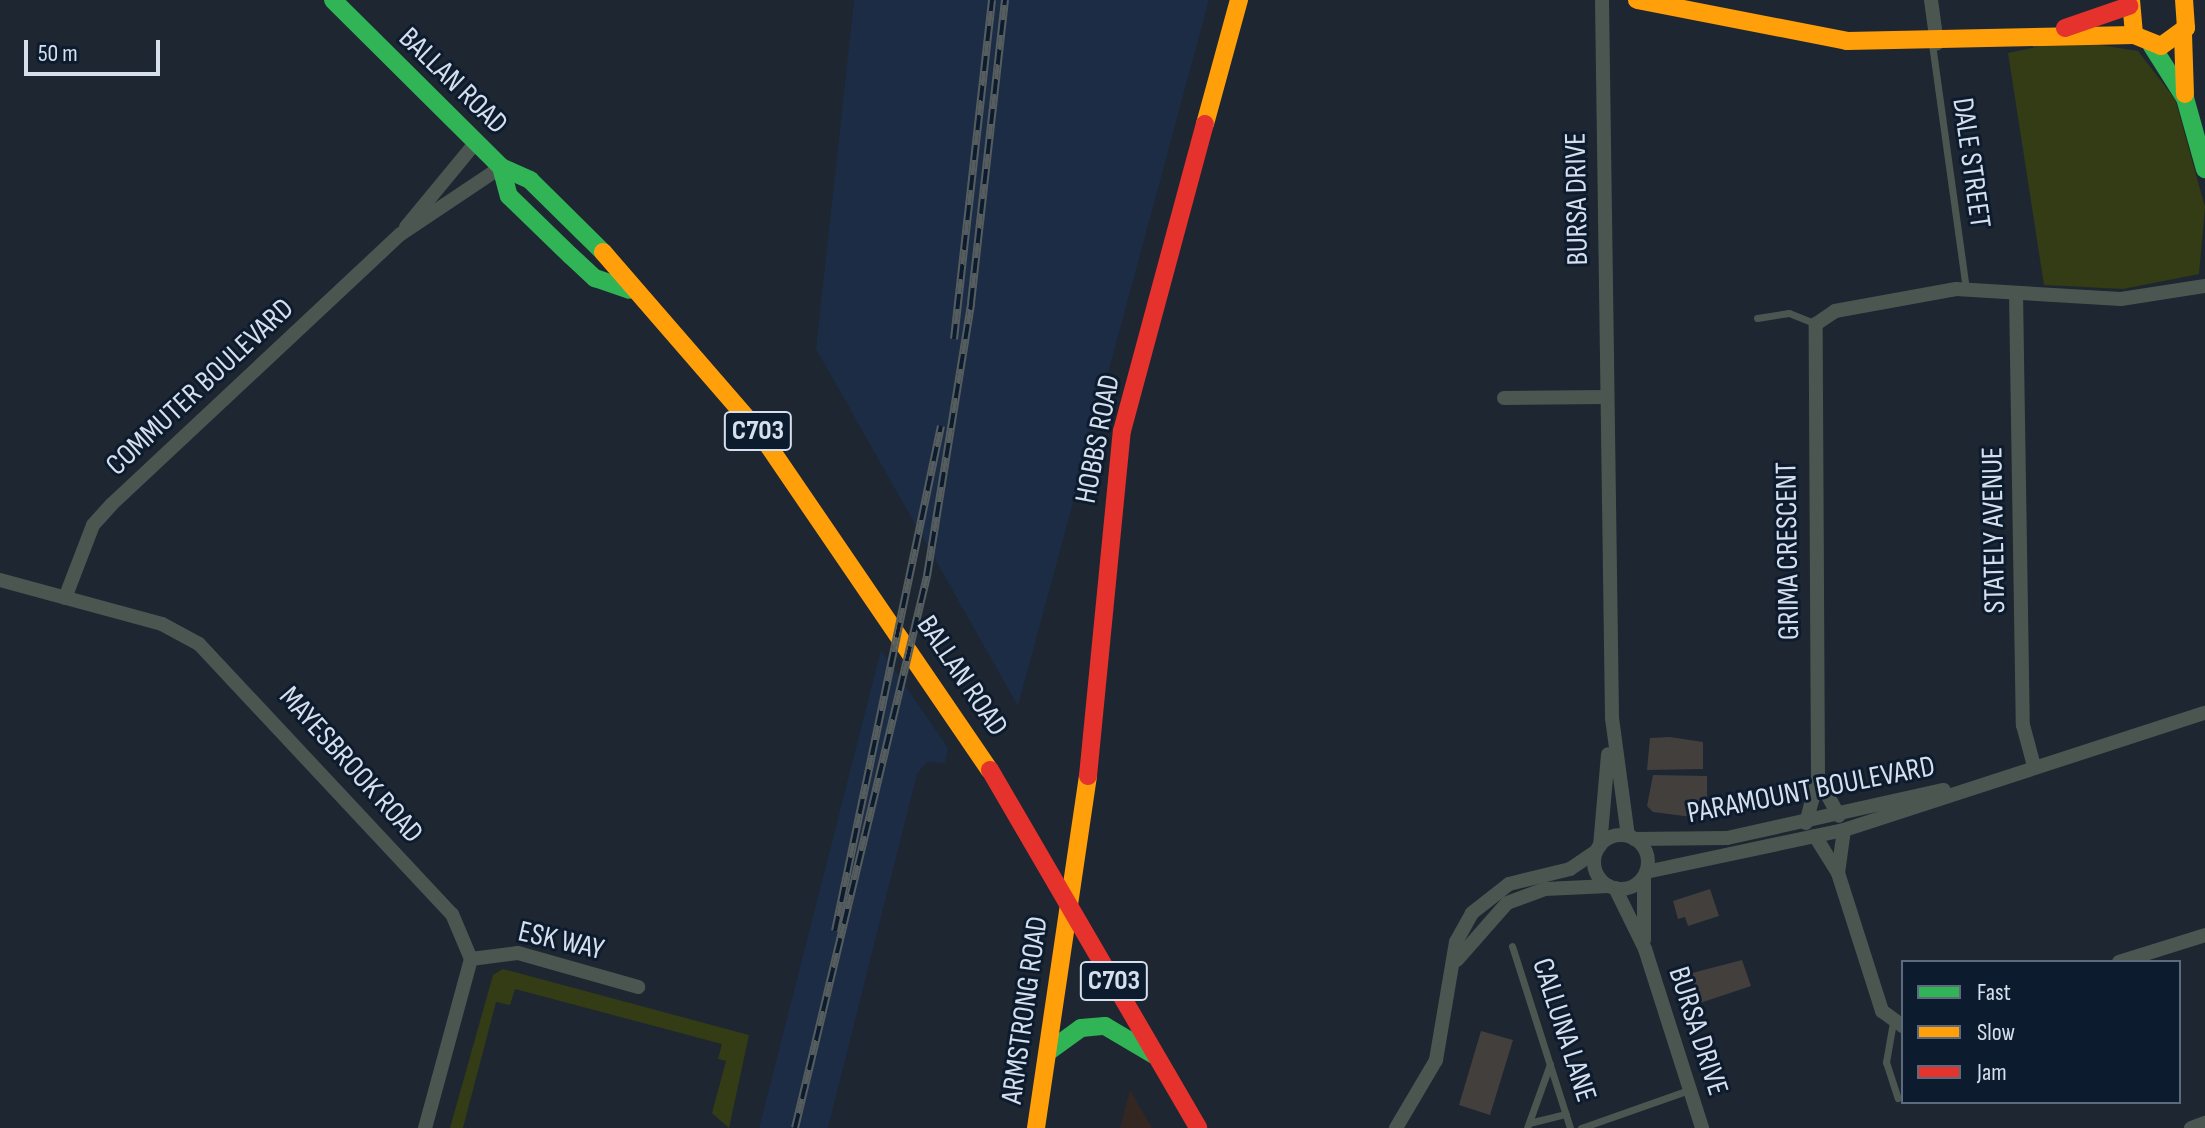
<!DOCTYPE html>
<html>
<head>
<meta charset="utf-8">
<style>
	body { margin:0 }
	#map { position:relative; width:2205px; height:1128px; overflow:hidden; background:#1e2631; font-family:"Sofia Sans Condensed",sans-serif }
	div>[style] { position:absolute }
	.commercial>* { inset:0; background:#342721 }
	.built>* { inset:0; background:#1b2c44 }
	.green>* { inset:0; background:#333c14 }
	.building>* { inset:0; background:#433f3d }
	.lane>* { height:7px; margin:-3.5px; padding:0 3.5px; transform-origin:3.5px; border-radius:3.5px; background:#4c5650 }
	.street>* { height:14px; margin:-7px; padding:0 7px; transform-origin:7px; border-radius:7px; background:#4c5650 }
	.street>.ring { margin:-7px; padding:0; box-sizing:content-box; background:none; border:14px solid #4c5650; border-radius:50% }
	.fast>* { height:18px; margin:-9px; padding:0 9px; transform-origin:9px; border-radius:9px; background:#30b455 }
	.slow>* { height:18px; margin:-9px; padding:0 9px; transform-origin:9px; border-radius:9px; background:#ff9f0a }
	.jam>* { height:18px; margin:-9px; padding:0 9px; transform-origin:9px; border-radius:9px; background:#e5322d }
	.rail>* { height:8px; margin-top:-4px; transform-origin:0; background:repeating-linear-gradient(90deg,#0d1b2f 0 15px,#565d5e 0 30px); box-sizing:border-box; border-block:2px solid #565d5e }
	span { translate:-50% -50%; white-space:nowrap; text-align:center; line-height:1.15; -webkit-text-stroke:6px #0d1b2f; paint-order:stroke }
	.shield-label span { padding:2px 6px; background:#0d1b2f; border:2px solid; border-radius:6px; -webkit-text-stroke-width:0 }
	.shield-label { font-size:28px; color:#d6e0ed; font-weight:700 }
	.street-label { font-size:30px; color:#d6e0ed }
	.legend { position:absolute; left:1901px; top:960px; width:280px; height:144px; box-sizing:border-box; background:#0d1b2f; border:2px solid #5d6a7b; margin:0; padding:10px 14px; list-style:none; font-size:24px; color:#d6e0ed }
	.legend li { display:flex; align-items:center; gap:16px; height:40px }
	.legend b { width:40px; border:2px solid #5d6a7b }
	.scale { position:absolute; left:24px; top:40px; width:136px; height:36px; box-sizing:border-box; border:4px solid #d6e0ed; border-top:0; padding-left:10px; font-size:24px; line-height:28px; white-space:nowrap; color:#d6e0ed; -webkit-text-stroke:6px #0d1b2f; paint-order:stroke }
</style>
</head>
<body>
<div id="map">
	<div class="commercial">
		<div style="clip-path:polygon(1130px 1090px,1152px 1128px,1120px 1128px)"></div>
	</div>
	<div class="built">
		<div style="clip-path:polygon(854px 0,1209px 0,1018px 706px,816px 349px)"></div>
		<div style="clip-path:polygon(881px 650px,948px 748px,945px 763px,927px 762px,917px 774px,828px 1128px,759px 1128px)"></div>
	</div>
	<div class="green">
		<div style="clip-path:polygon(2069px 40px,2138px 51px,2175px 99px,2205px 207px,2199px 274px,2123px 289px,2044px 285px,2008px 53px)"></div>
		<div style="clip-path:polygon(503px 969px,749px 1035px,729px 1128px,712px 1113px,726px 1061px,718px 1059px,722px 1044px,515px 989px,510px 1005px,496px 1002px,463px 1128px,450px 1128px,493px 975px)"></div>
	</div>
	<div class="building">
		<div style="clip-path:polygon(1670px 737px,1703px 742px,1703px 769px,1647px 770px,1650px 738px)"></div>
		<div style="clip-path:polygon(1653px 775px,1707px 776px,1707px 811px,1692px 811px,1692px 817px,1653px 812px,1647px 806px)"></div>
		<div style="clip-path:polygon(1710px 889px,1719px 916px,1688px 926px,1685px 917px,1678px 919px,1673px 901px)"></div>
		<div style="clip-path:polygon(1742px 960px,1751px 986px,1697px 1004px,1692px 973px)"></div>
		<div style="clip-path:polygon(1481px 1031px,1513px 1040px,1490px 1115px,1459px 1105px)"></div>
	</div>
	<div class="lane">
		<div style="left:1932px;top:44px;width:246px;rotate:82.1deg"></div>
		<div style="left:1757px;top:318px;width:32px;rotate:-9deg"></div>
		<div style="left:1789px;top:313px;width:29px;rotate:22deg"></div>
		<div style="left:1512px;top:946px;width:191px;rotate:72.3deg"></div>
		<div style="left:1893px;top:1022px;width:41px;rotate:99.9deg"></div>
		<div style="left:1886px;top:1062px;width:38px;rotate:72deg"></div>
		<div style="left:1529px;top:1123px;width:38px;rotate:-14deg"></div>
		<div style="left:1527px;top:1128px;width:68px;rotate:-70.2deg"></div>
		<div style="left:1581px;top:1128px;width:114px;rotate:-19.4deg"></div>
	</div>
	<div class="street">
		<div style="left:1602px;top:0;width:718px;rotate:89.2deg"></div>
		<div style="left:1612px;top:718px;width:119px;rotate:82.3deg"></div>
		<div style="left:1931px;top:0;width:44px;rotate:82.2deg"></div>
		<div style="left:406px;top:227px;width:110px;rotate:-50.5deg"></div>
		<div style="left:2016px;top:293px;width:432px;rotate:89.1deg"></div>
		<div style="left:2023px;top:725px;width:42px;rotate:75deg"></div>
		<div style="left:1504px;top:398px;width:103px;rotate:-0.6deg"></div>
		<div style="left:0;top:580px;width:168px;rotate:15.2deg"></div>
		<div style="left:162px;top:624px;width:42px;rotate:28.4deg"></div>
		<div style="left:199px;top:644px;width:370px;rotate:46.9deg"></div>
		<div style="left:452px;top:914px;width:49px;rotate:67.1deg"></div>
		<div style="left:471px;top:959px;width:175px;rotate:105.2deg"></div>
		<div style="left:65px;top:598px;width:78px;rotate:-69deg"></div>
		<div style="left:93px;top:525px;width:28px;rotate:-48deg"></div>
		<div style="left:112px;top:504px;width:396px;rotate:-43.1deg"></div>
		<div style="left:401px;top:234px;width:120px;rotate:-33.8deg"></div>
		<div style="left:1818px;top:778px;width:43px;rotate:61.1deg"></div>
		<div style="left:1806px;top:823px;width:47px;rotate:-75.1deg"></div>
		<div style="left:1818px;top:778px;width:454px;rotate:-90.3deg"></div>
		<div style="left:1816px;top:324px;width:23px;rotate:-34deg"></div>
		<div style="left:1835px;top:311px;width:123px;rotate:-10.3deg"></div>
		<div style="left:1956px;top:289px;width:165px;rotate:3.5deg"></div>
		<div style="left:2121px;top:299px;width:85px;rotate:-8.8deg"></div>
		<div class="ring" style="left:1594px;top:835px;width:40px;height:40px"></div>
		<div style="left:1815px;top:836px;width:44px;rotate:58.1deg"></div>
		<div style="left:1838px;top:873px;width:145px;rotate:72.3deg"></div>
		<div style="left:1882px;top:1011px;width:26px;rotate:36deg"></div>
		<div style="left:1634px;top:839px;width:93px;rotate:-0.6deg"></div>
		<div style="left:1727px;top:838px;width:222px;rotate:-12.5deg"></div>
		<div style="left:1600px;top:846px;width:92px;rotate:-85deg"></div>
		<div style="left:1646px;top:872px;width:202px;rotate:-12deg"></div>
		<div style="left:1844px;top:830px;width:379px;rotate:-18deg"></div>
		<div style="left:1838px;top:873px;width:43px;rotate:-82.1deg"></div>
		<div style="left:1644px;top:877px;width:63px;rotate:90deg"></div>
		<div style="left:1615px;top:888px;width:68px;rotate:63.8deg"></div>
		<div style="left:1645px;top:949px;width:188px;rotate:72.3deg"></div>
		<div style="left:471px;top:959px;width:47px;rotate:-7.3deg"></div>
		<div style="left:518px;top:953px;width:125px;rotate:15.8deg"></div>
		<div style="left:1457px;top:960px;width:76px;rotate:-48.7deg"></div>
		<div style="left:1507px;top:903px;width:40px;rotate:-20.2deg"></div>
		<div style="left:1545px;top:889px;width:64px;rotate:-2.7deg"></div>
		<div style="left:2119px;top:962px;width:90px;rotate:-17.4deg"></div>
		<div style="left:1396px;top:1128px;width:79px;rotate:-59.5deg"></div>
		<div style="left:1436px;top:1060px;width:120px;rotate:-80.4deg"></div>
		<div style="left:1456px;top:942px;width:33px;rotate:-61deg"></div>
		<div style="left:1472px;top:913px;width:47px;rotate:-38.1deg"></div>
		<div style="left:1509px;top:884px;width:63px;rotate:-13.8deg"></div>
		<div style="left:1570px;top:869px;width:32px;rotate:-34deg"></div>
		<div style="left:2191px;top:1128px;width:15px;rotate:-20deg"></div>
	</div>
	<div class="fast">
		<div style="left:333px;top:0;width:237px;rotate:44.8deg"></div>
		<div style="left:501px;top:167px;width:32px;rotate:24deg"></div>
		<div style="left:530px;top:180px;width:103px;rotate:44.6deg"></div>
		<div style="left:2152px;top:46px;width:62px;rotate:57.6deg"></div>
		<div style="left:2185px;top:98px;width:74px;rotate:74.3deg"></div>
		<div style="left:501px;top:167px;width:30px;rotate:75deg"></div>
		<div style="left:509px;top:196px;width:86px;rotate:44.1deg"></div>
		<div style="left:571px;top:256px;width:33px;rotate:43deg"></div>
		<div style="left:595px;top:278px;width:36px;rotate:19deg"></div>
		<div style="left:1048px;top:1052px;width:41px;rotate:-36deg"></div>
		<div style="left:1081px;top:1028px;width:24px;rotate:-5deg"></div>
		<div style="left:1105px;top:1026px;width:57px;rotate:30.6deg"></div>
	</div>
	<div class="slow">
		<div style="left:1637px;top:0;width:214px;rotate:11deg"></div>
		<div style="left:1847px;top:41px;width:287px;rotate:-1.2deg"></div>
		<div style="left:2131px;top:0;width:35px;rotate:85deg"></div>
		<div style="left:2134px;top:35px;width:29px;rotate:22deg"></div>
		<div style="left:2161px;top:46px;width:31px;rotate:-36deg"></div>
		<div style="left:2186px;top:28px;width:28px;rotate:-94deg"></div>
		<div style="left:2183px;top:34px;width:60px;rotate:88.1deg"></div>
		<div style="left:1205px;top:124px;width:129px;rotate:-74.7deg"></div>
		<div style="left:603px;top:252px;width:238px;rotate:49.1deg"></div>
		<div style="left:759px;top:432px;width:409px;rotate:55.7deg"></div>
		<div style="left:1036px;top:1128px;width:356px;rotate:-81.6deg"></div>
	</div>
	<div class="jam">
		<div style="left:2065px;top:28px;width:68px;rotate:-19deg"></div>
		<div style="left:990px;top:770px;width:414px;rotate:59.8deg"></div>
		<div style="left:1088px;top:776px;width:347px;rotate:-84.4deg"></div>
		<div style="left:1122px;top:431px;width:318px;rotate:-74.9deg"></div>
	</div>
	<div class="rail">
		<div style="left:954px;top:339px;width:341px;rotate:-83.6deg"></div>
		<div style="left:835px;top:931px;width:516px;rotate:-78.15deg"></div>
		<div style="left:795px;top:1128px;width:568px;rotate:-76.55deg"></div>
		<div style="left:927px;top:576px;width:277px;rotate:-80.8deg"></div>
		<div style="left:971px;top:303px;width:305px;rotate:-83.6deg"></div>
	</div>
	<div class="shield-label">
		<span style="left:758px;top:431px">C703</span>
		<span style="left:1114px;top:981px">C703</span>
	</div>
	<div class="street-label">
		<span style="left:453px;top:81px;rotate:44deg">BALLAN ROAD</span>
		<span style="left:1971px;top:163px;rotate:82deg">DALE STREET</span>
		<span style="left:1577px;top:199px;rotate:-91deg">BURSA DRIVE</span>
		<span style="left:200px;top:387px;rotate:-43deg">COMMUTER BOULEVARD</span>
		<span style="left:1098px;top:439px;rotate:-79deg">HOBBS ROAD</span>
		<span style="left:1994px;top:530px;rotate:-91deg">STATELY AVENUE</span>
		<span style="left:1788px;top:551px;rotate:-91deg">GRIMA CRESCENT</span>
		<span style="left:962px;top:676px;rotate:56deg">BALLAN ROAD</span>
		<span style="left:351px;top:765px;rotate:48deg">MAYESBROOK ROAD</span>
		<span style="left:1811px;top:790px;rotate:-11deg">PARAMOUNT BOULEVARD</span>
		<span style="left:561px;top:941px;rotate:13deg">ESK WAY</span>
		<span style="left:1025px;top:1010px;rotate:-82deg">ARMSTRONG ROAD</span>
		<span style="left:1564px;top:1030px;rotate:72deg">CALLUNA LANE</span>
		<span style="left:1698px;top:1031px;rotate:72deg">BURSA DRIVE</span>
	</div>
	<ul class="legend">
	<li><b style="height:10px;background:#30b455"></b>Fast</li>
	<li><b style="height:10px;background:#ff9f0a"></b>Slow</li>
	<li><b style="height:10px;background:#e5322d"></b>Jam</li>
	</ul>
	<div class="scale">50 m</div>
</div>
</body>
</html>
